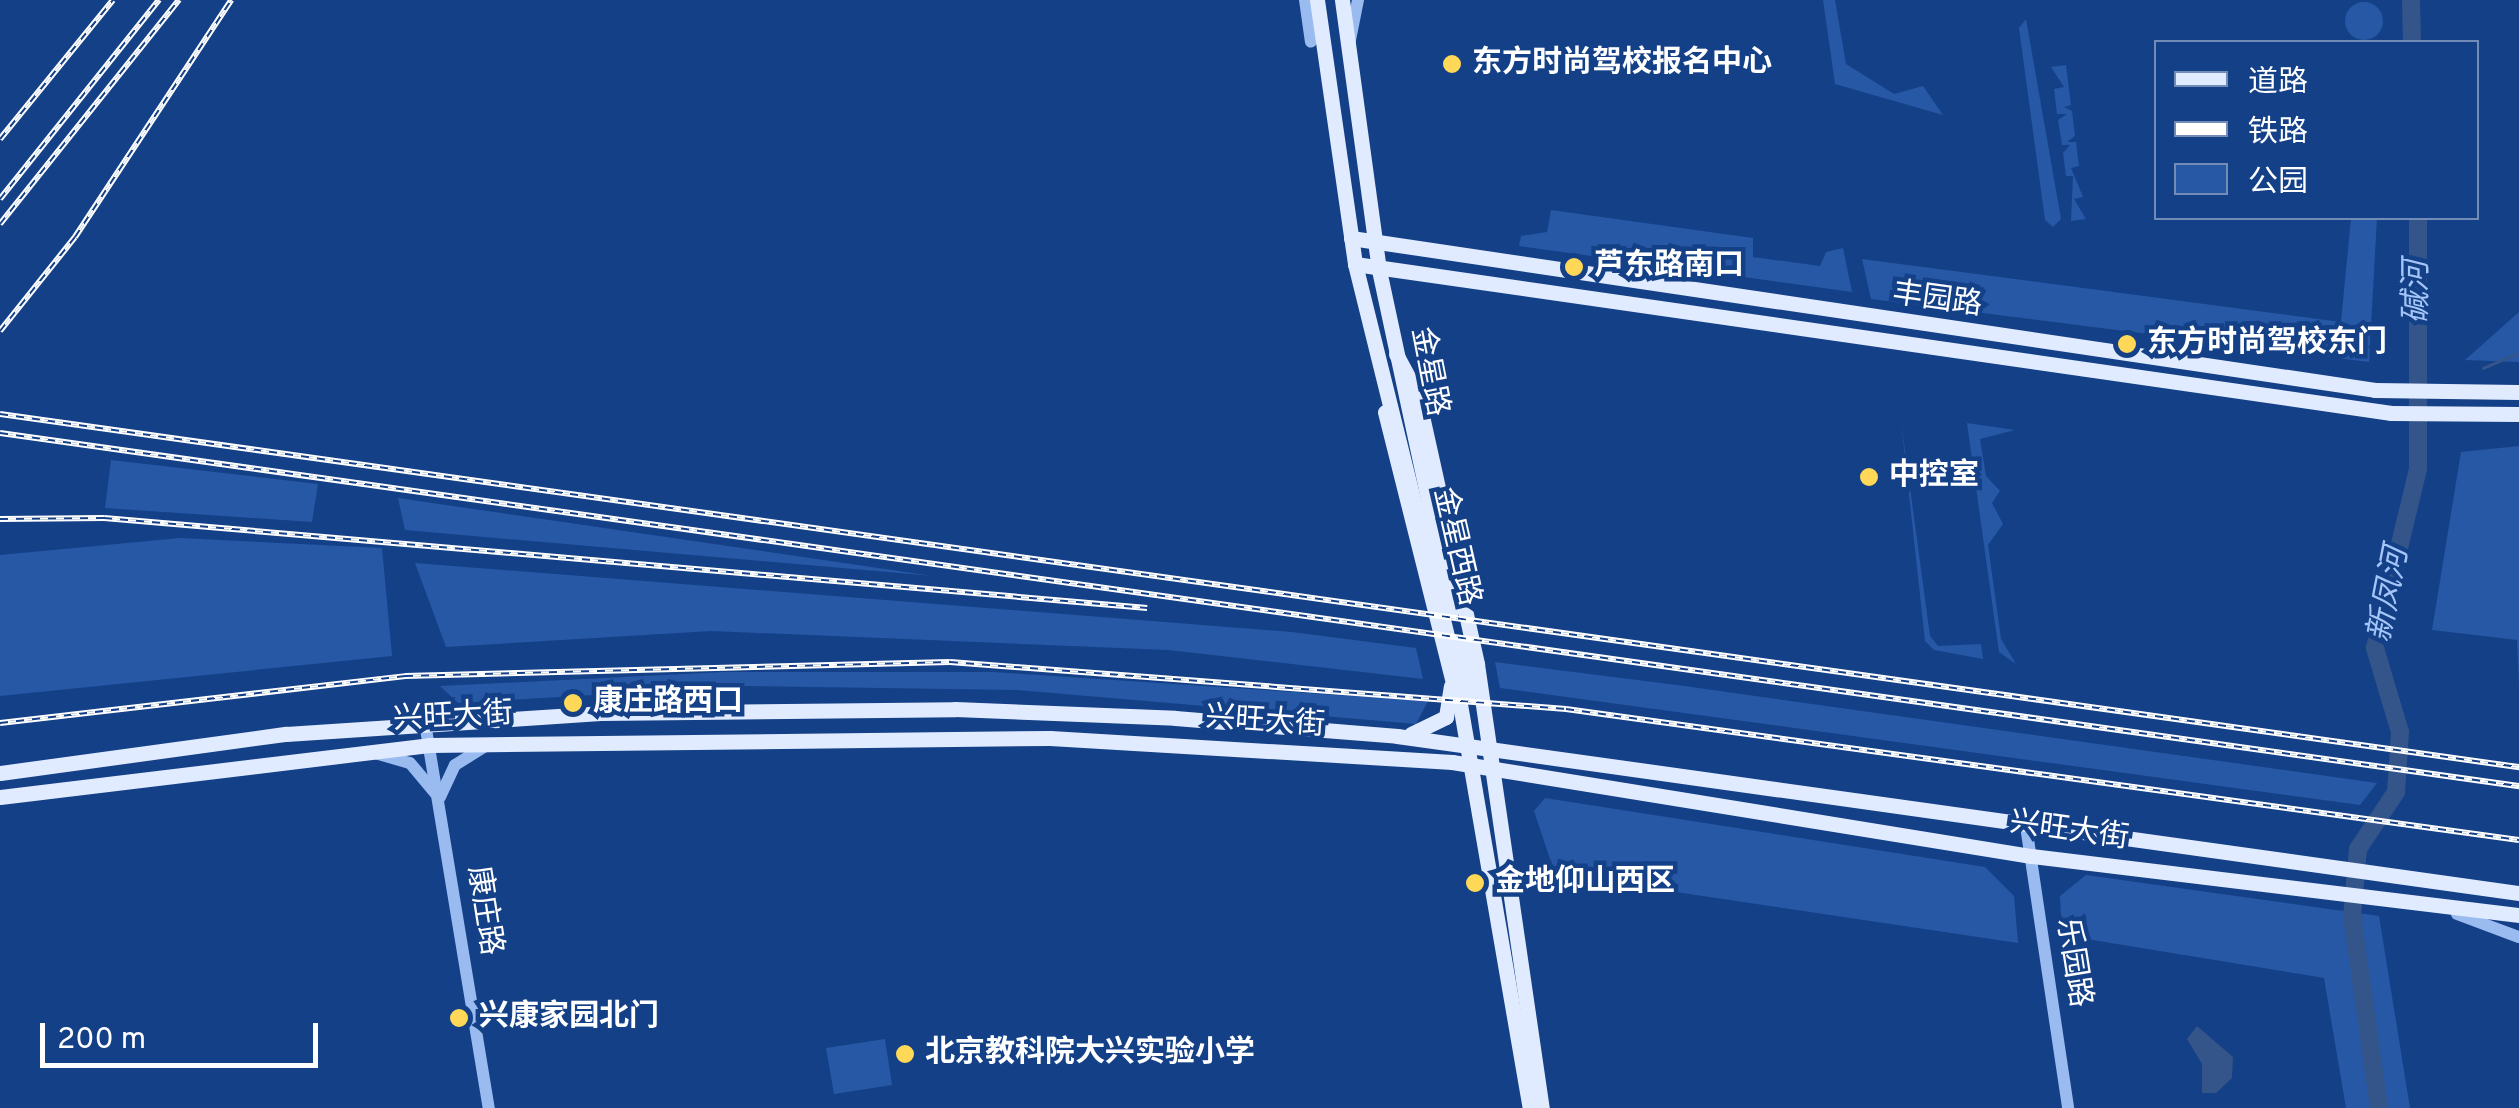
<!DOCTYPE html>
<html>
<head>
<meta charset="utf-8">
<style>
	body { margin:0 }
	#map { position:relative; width:2519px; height:1108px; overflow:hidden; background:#144087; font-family:Overpass,"Noto Sans SC",sans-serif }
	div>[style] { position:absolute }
	.green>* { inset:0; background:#2658a6 }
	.round { border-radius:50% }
	.water>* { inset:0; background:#34558a }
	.stream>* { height:2.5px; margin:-1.25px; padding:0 1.25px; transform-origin:1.25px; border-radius:1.25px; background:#34558a }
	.river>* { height:18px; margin:-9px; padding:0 9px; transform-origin:9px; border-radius:9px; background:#34558a }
	.minor>* { height:12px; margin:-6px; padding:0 6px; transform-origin:6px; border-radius:6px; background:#99bbef }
	.major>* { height:15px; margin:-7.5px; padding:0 7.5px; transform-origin:7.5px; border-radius:7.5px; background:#e1ebff }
	.rail>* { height:6px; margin-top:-3px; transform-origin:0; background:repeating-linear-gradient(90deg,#144087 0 8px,#fff 0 16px); box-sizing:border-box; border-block:2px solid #fff }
	.dots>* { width:28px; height:28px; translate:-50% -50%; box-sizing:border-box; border:5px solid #144087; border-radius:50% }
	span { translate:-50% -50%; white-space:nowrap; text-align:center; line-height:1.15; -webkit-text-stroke:9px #144087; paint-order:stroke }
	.poi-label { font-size:30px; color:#fff; font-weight:700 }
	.left { translate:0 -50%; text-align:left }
	.street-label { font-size:30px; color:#fff }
	.water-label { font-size:32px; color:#a4c5f7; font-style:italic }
	.legend { position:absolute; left:2154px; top:40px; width:325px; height:180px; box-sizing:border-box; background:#144087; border:2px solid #728cb7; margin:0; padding:12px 18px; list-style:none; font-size:30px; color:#fff }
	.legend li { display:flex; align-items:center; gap:20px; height:50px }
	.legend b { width:50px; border:2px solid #728cb7 }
	.scale { position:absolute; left:40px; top:1023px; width:278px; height:45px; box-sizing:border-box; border:5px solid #fff; border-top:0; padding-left:12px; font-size:30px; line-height:35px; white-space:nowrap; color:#fff; -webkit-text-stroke:8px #144087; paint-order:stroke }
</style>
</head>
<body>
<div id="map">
	<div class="green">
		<div style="clip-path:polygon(1823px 0,1835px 0,1846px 64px,1894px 94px,1923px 86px,1943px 115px,1835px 84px)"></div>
		<div class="round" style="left:2345px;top:2px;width:38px;height:38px"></div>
		<div style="clip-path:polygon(2026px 19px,2061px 219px,2053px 227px,2045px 220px,2019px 28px)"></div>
		<div style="clip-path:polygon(2066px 65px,2071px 105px,2064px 107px,2072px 111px,2075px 136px,2067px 142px,2076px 142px,2079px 166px,2071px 168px,2083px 197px,2074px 199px,2086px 219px,2071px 221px,2073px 176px,2066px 176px,2063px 153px,2070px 145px,2062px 145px,2058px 120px,2067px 114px,2057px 114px,2054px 89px,2064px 87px,2051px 67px)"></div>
		<div style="clip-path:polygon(1551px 210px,1753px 238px,1753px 257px,1820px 266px,1826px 252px,1843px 248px,1852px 292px,1519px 246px,1521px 236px,1547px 232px)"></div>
		<div style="clip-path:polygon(2351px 218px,2377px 218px,2369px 362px,1871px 299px,1862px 259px,2341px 322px)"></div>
		<div style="clip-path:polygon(2519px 312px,2519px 362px,2465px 360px)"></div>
		<div style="clip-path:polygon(1901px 421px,1930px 636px,1938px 646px,1981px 644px,1983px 659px,1934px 650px,1925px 641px)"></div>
		<div style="clip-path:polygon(1967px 423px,2015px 430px,1980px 439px,1986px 476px,2000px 491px,1992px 503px,2003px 524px,1988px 545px,2001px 639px,2016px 664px,1999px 652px)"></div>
		<div style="clip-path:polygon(2519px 446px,2519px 685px,2517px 640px,2432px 630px,2461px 452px)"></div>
		<div style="clip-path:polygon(111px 460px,318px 484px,312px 522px,105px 508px)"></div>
		<div style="clip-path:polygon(398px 498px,933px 576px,405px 530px)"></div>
		<div style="clip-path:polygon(180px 538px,382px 548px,392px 656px,0 696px,0 555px)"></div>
		<div style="clip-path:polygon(415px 563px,1292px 632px,1416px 648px,1423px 679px,1168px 650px,711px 631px,446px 647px)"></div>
		<div style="clip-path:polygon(1495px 662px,1677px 685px,2377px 783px,2360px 805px,1500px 688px)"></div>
		<div style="clip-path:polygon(724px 672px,993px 672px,1428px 701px,1416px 724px,1017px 690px,745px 686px,458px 703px,440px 686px)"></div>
		<div style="clip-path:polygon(1545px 798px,1985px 867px,2014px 896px,2018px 943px,1555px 874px,1534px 811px)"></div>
		<div style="clip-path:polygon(2086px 875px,2379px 916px,2410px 1108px,2346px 1108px,2324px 978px,2062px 935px,2060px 896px)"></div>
		<div style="clip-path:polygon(885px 1039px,892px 1085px,834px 1094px,826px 1048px)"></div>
	</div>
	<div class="water">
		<div style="clip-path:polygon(2197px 1026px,2233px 1057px,2232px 1078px,2216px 1093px,2202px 1093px,2202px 1064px,2187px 1039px)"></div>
	</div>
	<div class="stream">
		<div style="left:2483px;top:368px;width:39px;rotate:-23deg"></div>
	</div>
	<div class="river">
		<div style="left:2411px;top:0;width:42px;rotate:88.6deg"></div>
		<div style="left:2379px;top:1108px;width:193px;rotate:-98deg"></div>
		<div style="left:2352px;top:917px;width:68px;rotate:-85deg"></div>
		<div style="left:2358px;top:849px;width:69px;rotate:-56.3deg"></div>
		<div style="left:2396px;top:792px;width:60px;rotate:-86.2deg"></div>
		<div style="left:2400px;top:732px;width:88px;rotate:-106.6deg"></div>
		<div style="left:2375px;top:648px;width:184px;rotate:-76.5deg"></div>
		<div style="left:2418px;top:469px;width:251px;rotate:-90deg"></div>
	</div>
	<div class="minor">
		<div style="left:1305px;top:0;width:42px;rotate:81.9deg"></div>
		<div style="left:1349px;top:45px;width:46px;rotate:-78.7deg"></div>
		<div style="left:425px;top:723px;width:390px;rotate:80.6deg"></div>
		<div style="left:375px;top:753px;width:36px;rotate:16deg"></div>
		<div style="left:410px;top:763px;width:39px;rotate:50deg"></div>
		<div style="left:440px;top:797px;width:35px;rotate:-65deg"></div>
		<div style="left:455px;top:765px;width:34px;rotate:-32deg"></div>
		<div style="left:2026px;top:826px;width:285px;rotate:81.5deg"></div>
		<div style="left:2457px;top:914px;width:66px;rotate:20.4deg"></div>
	</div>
	<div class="major">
		<div style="left:1317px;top:0;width:267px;rotate:81.8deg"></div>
		<div style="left:1355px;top:264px;width:400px;rotate:76.1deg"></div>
		<div style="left:1451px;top:652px;width:463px;rotate:80.2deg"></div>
		<div style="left:1342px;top:0;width:273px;rotate:82.2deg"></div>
		<div style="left:1379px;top:270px;width:348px;rotate:77.9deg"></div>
		<div style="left:1351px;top:238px;width:1035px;rotate:8.44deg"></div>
		<div style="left:2375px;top:390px;width:144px;rotate:0.8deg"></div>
		<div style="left:1355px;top:264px;width:1047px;rotate:8.18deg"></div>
		<div style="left:2391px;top:413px;width:128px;rotate:0.4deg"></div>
		<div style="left:1396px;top:354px;width:44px;rotate:61.7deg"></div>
		<div style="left:1417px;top:393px;width:278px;rotate:77.5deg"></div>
		<div style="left:1477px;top:664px;width:449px;rotate:81.7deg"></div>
		<div style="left:1385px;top:412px;width:296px;rotate:75.9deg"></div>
		<div style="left:1460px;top:643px;width:51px;rotate:77.6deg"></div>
		<div style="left:1411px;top:734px;width:39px;rotate:-26deg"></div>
		<div style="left:1446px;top:717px;width:31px;rotate:-81deg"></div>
		<div style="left:0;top:773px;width:289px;rotate:-7.8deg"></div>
		<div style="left:286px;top:734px;width:315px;rotate:-3.8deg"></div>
		<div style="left:600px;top:713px;width:355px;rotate:-0.6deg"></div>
		<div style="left:955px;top:709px;width:220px;rotate:2.3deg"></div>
		<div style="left:1175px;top:718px;width:223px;rotate:4.6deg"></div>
		<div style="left:1397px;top:736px;width:1133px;rotate:7.97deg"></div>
		<div style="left:0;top:797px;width:432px;rotate:-6.9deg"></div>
		<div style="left:429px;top:745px;width:621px;rotate:-0.65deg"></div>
		<div style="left:1050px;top:738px;width:403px;rotate:3.4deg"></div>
		<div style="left:1452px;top:762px;width:587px;rotate:9.22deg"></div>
		<div style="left:2031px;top:856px;width:492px;rotate:6.9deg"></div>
	</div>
	<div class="rail">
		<div style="left:0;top:139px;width:179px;rotate:-50.9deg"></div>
		<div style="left:0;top:199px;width:255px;rotate:-51.4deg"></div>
		<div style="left:0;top:224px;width:287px;rotate:-51.4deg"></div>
		<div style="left:0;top:331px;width:120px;rotate:-51.4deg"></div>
		<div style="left:75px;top:237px;width:284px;rotate:-56.6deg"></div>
		<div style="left:0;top:414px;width:2544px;rotate:7.98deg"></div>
		<div style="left:0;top:433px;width:2544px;rotate:7.98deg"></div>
		<div style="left:0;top:519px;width:104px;rotate:-0.6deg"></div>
		<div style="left:104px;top:518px;width:1047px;rotate:4.93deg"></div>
		<div style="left:0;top:723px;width:408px;rotate:-6.6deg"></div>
		<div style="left:405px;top:676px;width:545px;rotate:-1.47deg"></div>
		<div style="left:950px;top:662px;width:618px;rotate:4.36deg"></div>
		<div style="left:1566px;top:709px;width:962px;rotate:7.83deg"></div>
	</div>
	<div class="dots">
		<div style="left:1452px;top:64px;background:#ffd857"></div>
		<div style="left:1574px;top:267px;background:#ffd857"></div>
		<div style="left:2127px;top:344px;background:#ffd857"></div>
		<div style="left:1869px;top:477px;background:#ffd857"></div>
		<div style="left:573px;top:703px;background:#ffd857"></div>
		<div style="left:1475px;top:883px;background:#ffd857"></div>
		<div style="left:459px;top:1018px;background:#ffd857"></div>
		<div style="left:905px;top:1054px;background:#ffd857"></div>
	</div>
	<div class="poi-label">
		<span class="left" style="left:1472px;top:64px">东方时尚驾校报名中心</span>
		<span class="left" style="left:1594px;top:267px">芦东路南口</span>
		<span class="left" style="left:2147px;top:344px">东方时尚驾校东门</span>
		<span class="left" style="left:1889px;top:477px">中控室</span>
		<span class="left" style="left:593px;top:703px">康庄路西口</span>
		<span class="left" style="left:1495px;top:883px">金地仰山西区</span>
		<span class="left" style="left:479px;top:1018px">兴康家园北门</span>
		<span class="left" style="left:925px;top:1054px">北京教科院大兴实验小学</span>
	</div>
	<div class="street-label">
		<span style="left:1937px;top:301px;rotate:8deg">丰园路</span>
		<span style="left:1428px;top:372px;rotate:79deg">金星路</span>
		<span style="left:1455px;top:547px;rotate:77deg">金星西路</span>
		<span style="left:453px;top:718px;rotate:-3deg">兴旺大街</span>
		<span style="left:1265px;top:723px;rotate:4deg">兴旺大街</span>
		<span style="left:2069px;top:832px;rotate:8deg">兴旺大街</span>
		<span style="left:483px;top:911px;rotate:81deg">康庄路</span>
		<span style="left:2072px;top:963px;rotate:81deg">乐园路</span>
	</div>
	<div class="water-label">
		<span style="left:2418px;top:292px;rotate:-90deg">碱河</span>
		<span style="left:2390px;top:595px;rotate:-79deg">新凤河</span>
	</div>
	<ul class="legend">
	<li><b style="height:12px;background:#e1ebff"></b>道路</li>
	<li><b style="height:12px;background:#fff"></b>铁路</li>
	<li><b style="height:28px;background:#2658a6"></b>公园</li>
	</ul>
	<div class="scale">200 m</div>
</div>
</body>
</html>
